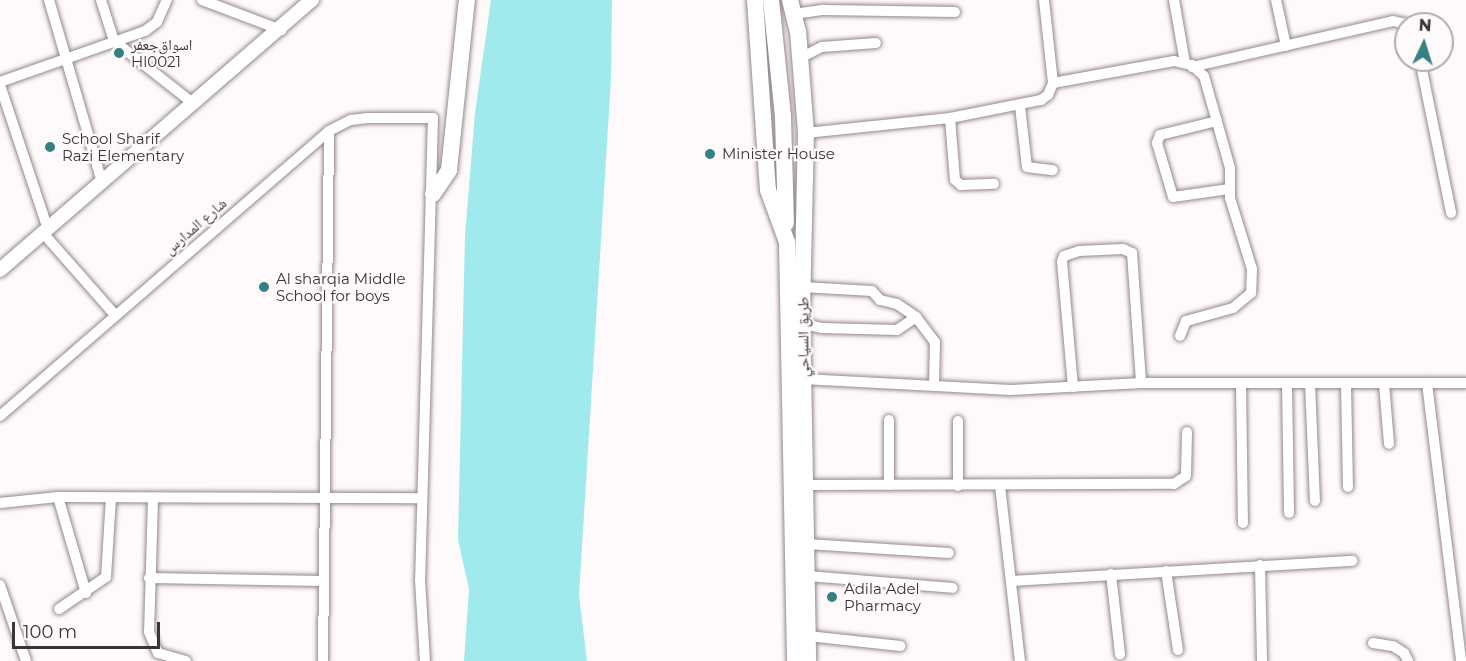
<!DOCTYPE html>
<html>
<head>
<meta charset="utf-8">
<style>
	body { margin:0 }
	#map { position:relative; width:1466px; height:661px; overflow:hidden; background:#fef9fa; font-family:Montserrat,"Noto Naskh Arabic",sans-serif }
	div>[style] { position:absolute }
	.water>* { inset:0; background:#a0eaee }
	.roads { filter:drop-shadow(0 0 2px #93888a) drop-shadow(0 0 2px #93888a) }
	.street>* { height:10px; margin:-5px; padding:0 5px; transform-origin:5px; border-radius:5px; background:#fff }
	.secondary>* { height:14px; margin:-7px; padding:0 7px; transform-origin:7px; border-radius:7px; background:#fff }
	.primary>* { height:16px; margin:-8px; padding:0 8px; transform-origin:8px; border-radius:8px; background:#fff }
	.dots>* { width:16px; height:16px; translate:-50% -50%; box-sizing:border-box; border:3px solid #fef9fa; border-radius:50% }
	span { translate:-50% -50%; white-space:nowrap; text-align:center; line-height:1.15; -webkit-text-stroke:4.5px #fef9fa; paint-order:stroke }
	.poi-label { font-size:15px; color:#3a3536 }
	.left { translate:0 -50%; text-align:left }
	.street-label { font-size:15px; color:#3a3536 }
	.north { position:absolute; left:1394px; top:12px; width:60px; height:60px; box-sizing:border-box; background:#fef9fa; border:2px solid #b0abac; border-radius:50%; rotate:4deg; font-size:16px; font-weight:700; line-height:24px; text-align:center; color:#3a3536 }
	.north::after { content:''; display:block; margin:auto; width:21px; height:27px; background:#367f83; clip-path:polygon(50% 0,100% 100%,50% 72%,0 100%) }
	.scale { position:absolute; left:12px; top:622px; width:148px; height:27px; box-sizing:border-box; border:3px solid #3a3536; border-top:0; padding-left:8px; font-size:18px; line-height:21px; white-space:nowrap; color:#3a3536; -webkit-text-stroke:4px #fef9fa; paint-order:stroke }
</style>
</head>
<body>
<div id="map">
	<div class="water">
		<div style="clip-path:polygon(491px 0,612px 0,611px 79px,579px 595px,587px 661px,464px 661px,469px 589px,458px 540px,465px 236px,475px 113px)"></div>
	</div>
	<div class="roads">
		<div class="street">
			<div style="left:49px;top:0;width:190px;rotate:73.8deg"></div>
			<div style="left:101px;top:0;width:43px;rotate:72.4deg"></div>
			<div style="left:114px;top:41px;width:102px;rotate:38.2deg"></div>
			<div style="left:202px;top:0;width:85px;rotate:20.8deg"></div>
			<div style="left:1174px;top:0;width:64px;rotate:80.1deg"></div>
			<div style="left:1276px;top:0;width:47px;rotate:77.7deg"></div>
			<div style="left:794px;top:14px;width:30px;rotate:-8deg"></div>
			<div style="left:824px;top:10px;width:131px;rotate:0.9deg"></div>
			<div style="left:800px;top:58px;width:25px;rotate:-27deg"></div>
			<div style="left:822px;top:47px;width:54px;rotate:-4.2deg"></div>
			<div style="left:1420px;top:60px;width:156px;rotate:78.5deg"></div>
			<div style="left:1192px;top:67px;width:206px;rotate:-12.9deg"></div>
			<div style="left:1393px;top:21px;width:13px;rotate:13deg"></div>
			<div style="left:0;top:82px;width:154px;rotate:-19.4deg"></div>
			<div style="left:145px;top:31px;width:15px;rotate:-37deg"></div>
			<div style="left:157px;top:22px;width:24px;rotate:-66deg"></div>
			<div style="left:1053px;top:83px;width:123px;rotate:-10.3deg"></div>
			<div style="left:1174px;top:61px;width:18px;rotate:13deg"></div>
			<div style="left:1192px;top:65px;width:16px;rotate:43deg"></div>
			<div style="left:1204px;top:76px;width:96px;rotate:74.2deg"></div>
			<div style="left:1230px;top:168px;width:30px;rotate:90deg"></div>
			<div style="left:1230px;top:198px;width:74px;rotate:72.8deg"></div>
			<div style="left:1252px;top:269px;width:24px;rotate:92deg"></div>
			<div style="left:1251px;top:293px;width:23px;rotate:140deg"></div>
			<div style="left:1233px;top:308px;width:49px;rotate:164.5deg"></div>
			<div style="left:1186px;top:321px;width:16px;rotate:112deg"></div>
			<div style="left:0;top:85px;width:152px;rotate:71.6deg"></div>
			<div style="left:1020px;top:106px;width:61px;rotate:83.5deg"></div>
			<div style="left:1027px;top:167px;width:26px;rotate:7deg"></div>
			<div style="left:950px;top:118px;width:62px;rotate:85.4deg"></div>
			<div style="left:955px;top:180px;width:8px;rotate:40deg"></div>
			<div style="left:961px;top:185px;width:33px;rotate:-2deg"></div>
			<div style="left:1217px;top:121px;width:59px;rotate:166.2deg"></div>
			<div style="left:1160px;top:135px;width:9px;rotate:111deg"></div>
			<div style="left:1157px;top:143px;width:56px;rotate:73.5deg"></div>
			<div style="left:1173px;top:197px;width:57px;rotate:-8.1deg"></div>
			<div style="left:806px;top:133px;width:145px;rotate:-5.9deg"></div>
			<div style="left:950px;top:118px;width:93px;rotate:-11.2deg"></div>
			<div style="left:1041px;top:100px;width:9px;rotate:-36deg"></div>
			<div style="left:1048px;top:95px;width:13px;rotate:-67deg"></div>
			<div style="left:1053px;top:83px;width:83px;rotate:-96.2deg"></div>
			<div style="left:43px;top:233px;width:109px;rotate:48.7deg"></div>
			<div style="left:802px;top:287px;width:70px;rotate:3.3deg"></div>
			<div style="left:872px;top:291px;width:12px;rotate:48deg"></div>
			<div style="left:880px;top:300px;width:17px;rotate:13deg"></div>
			<div style="left:897px;top:304px;width:23px;rotate:34deg"></div>
			<div style="left:916px;top:317px;width:31px;rotate:53deg"></div>
			<div style="left:935px;top:342px;width:43px;rotate:91.3deg"></div>
			<div style="left:802px;top:324px;width:20px;rotate:11deg"></div>
			<div style="left:822px;top:328px;width:75px;rotate:1.5deg"></div>
			<div style="left:897px;top:330px;width:23px;rotate:-34deg"></div>
			<div style="left:803px;top:379px;width:208px;rotate:3deg"></div>
			<div style="left:1011px;top:390px;width:130px;rotate:-3.1deg"></div>
			<div style="left:1141px;top:383px;width:325px"></div>
			<div style="left:1287px;top:383px;width:130px;rotate:89.1deg"></div>
			<div style="left:1310px;top:383px;width:118px;rotate:87.6deg"></div>
			<div style="left:1427px;top:383px;width:280px;rotate:83deg"></div>
			<div style="left:1241px;top:384px;width:139px;rotate:89.2deg"></div>
			<div style="left:1346px;top:384px;width:103px;rotate:88.9deg"></div>
			<div style="left:1384px;top:384px;width:60px;rotate:85.2deg"></div>
			<div style="left:1073px;top:387px;width:126px;rotate:-95deg"></div>
			<div style="left:1062px;top:261px;width:5px;rotate:-68deg"></div>
			<div style="left:1064px;top:256px;width:16px;rotate:-18deg"></div>
			<div style="left:1079px;top:251px;width:44px;rotate:-2.6deg"></div>
			<div style="left:1123px;top:249px;width:10px;rotate:24deg"></div>
			<div style="left:1132px;top:253px;width:130px;rotate:86deg"></div>
			<div style="left:0;top:416px;width:435px;rotate:-40.9deg"></div>
			<div style="left:329px;top:131px;width:25px;rotate:-27deg"></div>
			<div style="left:351px;top:120px;width:17px;rotate:-7deg"></div>
			<div style="left:368px;top:118px;width:65px"></div>
			<div style="left:433px;top:118px;width:462px;rotate:91.6deg"></div>
			<div style="left:420px;top:580px;width:81px;rotate:86.5deg"></div>
			<div style="left:958px;top:421px;width:65px;rotate:90deg"></div>
			<div style="left:805px;top:485px;width:369px;rotate:-0.2deg"></div>
			<div style="left:1174px;top:484px;width:14px;rotate:-34deg"></div>
			<div style="left:1186px;top:476px;width:44px;rotate:-88.7deg"></div>
			<div style="left:889px;top:485px;width:65px;rotate:-90deg"></div>
			<div style="left:1000px;top:486px;width:176px;rotate:83.5deg"></div>
			<div style="left:58px;top:497px;width:100px;rotate:73.7deg"></div>
			<div style="left:153px;top:499px;width:133px;rotate:91.7deg"></div>
			<div style="left:149px;top:632px;width:23px;rotate:67deg"></div>
			<div style="left:158px;top:653px;width:29px;rotate:16deg"></div>
			<div style="left:0;top:503px;width:58px;rotate:-5.9deg"></div>
			<div style="left:58px;top:497px;width:364px;rotate:0.2deg"></div>
			<div style="left:807px;top:544px;width:142px;rotate:3.6deg"></div>
			<div style="left:1260px;top:565px;width:96px;rotate:88.8deg"></div>
			<div style="left:1166px;top:571px;width:80px;rotate:81.4deg"></div>
			<div style="left:1111px;top:574px;width:81px;rotate:83.6deg"></div>
			<div style="left:808px;top:576px;width:145px;rotate:4.7deg"></div>
			<div style="left:149px;top:578px;width:174px;rotate:1deg"></div>
			<div style="left:1012px;top:581px;width:341px;rotate:-3.4deg"></div>
			<div style="left:0;top:585px;width:80px;rotate:71.1deg"></div>
			<div style="left:59px;top:609px;width:57px;rotate:-34.2deg"></div>
			<div style="left:106px;top:577px;width:79px;rotate:-86.4deg"></div>
			<div style="left:808px;top:636px;width:93px;rotate:6.2deg"></div>
			<div style="left:1373px;top:643px;width:20px;rotate:9deg"></div>
			<div style="left:1393px;top:646px;width:13px;rotate:32deg"></div>
			<div style="left:1404px;top:653px;width:9px;rotate:63deg"></div>
			<div style="left:323px;top:661px;width:530px;rotate:-89.35deg"></div>
		</div>
		<div class="secondary">
			<div style="left:0;top:270px;width:413px;rotate:-40.9deg"></div>
		</div>
		<div class="primary">
			<div style="left:755px;top:0;width:190px;rotate:86.1deg"></div>
			<div style="left:768px;top:190px;width:55px;rotate:69.9deg"></div>
			<div style="left:787px;top:242px;width:419px;rotate:88.9deg"></div>
			<div style="left:771px;top:0;width:118px;rotate:84.1deg"></div>
			<div style="left:783px;top:117px;width:106px;rotate:88.4deg"></div>
			<div style="left:790px;top:0;width:32px;rotate:76deg"></div>
			<div style="left:798px;top:31px;width:102px;rotate:85.5deg"></div>
			<div style="left:806px;top:133px;width:176px;rotate:91.3deg"></div>
			<div style="left:802px;top:309px;width:352px;rotate:89deg"></div>
			<div style="left:433px;top:194px;width:29px;rotate:-56deg"></div>
			<div style="left:449px;top:170px;width:171px;rotate:-84deg"></div>
		</div>
	</div>
	<div class="dots">
		<div style="left:119px;top:53px;background:#367f83"></div>
		<div style="left:50px;top:147px;background:#367f83"></div>
		<div style="left:710px;top:154px;background:#367f83"></div>
		<div style="left:264px;top:287px;background:#367f83"></div>
		<div style="left:832px;top:597px;background:#367f83"></div>
	</div>
	<div class="poi-label">
		<span class="left" style="left:131px;top:53px">اسواق‌جعفر<br>Hl0021</span>
		<span class="left" style="left:62px;top:147px">School Sharif<br>Razi Elementary</span>
		<span class="left" style="left:722px;top:154px">Minister House</span>
		<span class="left" style="left:276px;top:287px">Al sharqia Middle<br>School for boys</span>
		<span class="left" style="left:844px;top:597px">Adila Adel<br>Pharmacy</span>
	</div>
	<div class="street-label">
		<span style="left:195px;top:226px;rotate:-41deg">شارع المدارس</span>
		<span style="left:803px;top:337px;rotate:-90deg">طريق السياحي</span>
	</div>
	<div class="north">N</div>
	<div class="scale">100 m</div>
</div>
</body>
</html>
